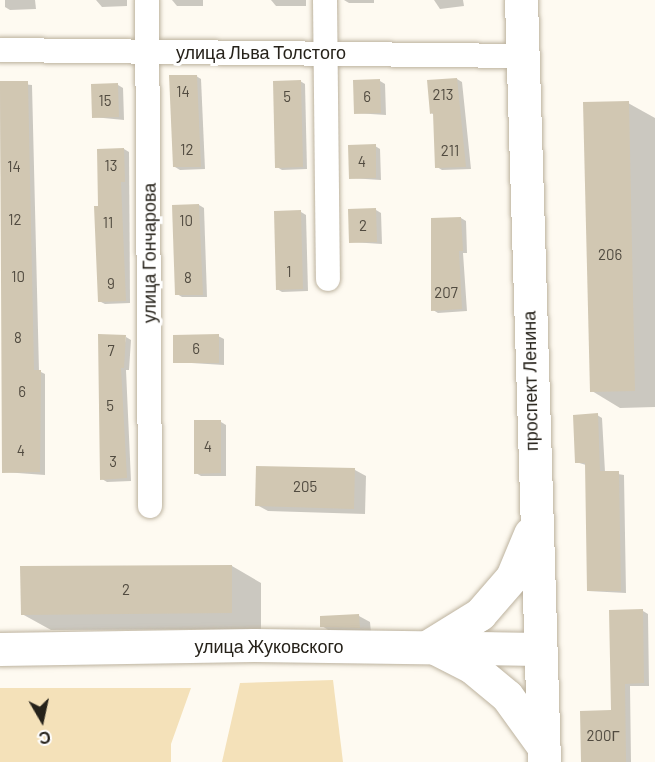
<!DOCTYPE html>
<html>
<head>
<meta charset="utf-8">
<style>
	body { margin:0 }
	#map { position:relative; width:655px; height:762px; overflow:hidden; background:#fefaf1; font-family:Barlow,sans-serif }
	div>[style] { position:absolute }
	.green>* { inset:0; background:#f4e1b9 }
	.shadow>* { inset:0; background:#0003 }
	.building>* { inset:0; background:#d1c7b2 }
	.roads { filter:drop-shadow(0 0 2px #bcb29e) drop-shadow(0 0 2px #bcb29e) }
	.street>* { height:24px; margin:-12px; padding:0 12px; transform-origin:12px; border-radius:12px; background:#fff }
	.secondary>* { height:33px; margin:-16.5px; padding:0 16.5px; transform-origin:16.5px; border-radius:16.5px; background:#fff }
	span { translate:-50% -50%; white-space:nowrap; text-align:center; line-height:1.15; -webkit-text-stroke:6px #fff; paint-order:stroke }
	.number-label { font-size:15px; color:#514b40 }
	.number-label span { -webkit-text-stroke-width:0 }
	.street-label { font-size:18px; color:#26221a }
	.north { position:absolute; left:12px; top:690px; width:60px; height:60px; -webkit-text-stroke:4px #fff; paint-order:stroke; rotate:171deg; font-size:16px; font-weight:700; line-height:24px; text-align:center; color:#26221a }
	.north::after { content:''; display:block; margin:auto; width:21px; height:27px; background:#26221a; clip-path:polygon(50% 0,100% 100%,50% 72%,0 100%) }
</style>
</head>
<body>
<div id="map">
	<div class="green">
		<div style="clip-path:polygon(333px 680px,343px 762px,222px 762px,240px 683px)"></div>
		<div style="clip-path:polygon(0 688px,191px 688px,171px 744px,171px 762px,0 762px)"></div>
	</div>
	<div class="shadow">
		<div style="clip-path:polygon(5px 0,35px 0,36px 9px,10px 10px,5px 7px)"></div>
		<div style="clip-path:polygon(96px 0,127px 0,127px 6px,102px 7px)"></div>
		<div style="clip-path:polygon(172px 0,203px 0,203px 6px,177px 6px)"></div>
		<div style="clip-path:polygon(271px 0,306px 0,306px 6px,276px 6px)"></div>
		<div style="clip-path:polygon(344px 0,374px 0,374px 3px,349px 3px)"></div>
		<div style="clip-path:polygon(434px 0,463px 0,464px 6px,440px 9px)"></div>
		<div style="clip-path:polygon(196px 76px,201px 79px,205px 169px,180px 170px,175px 167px)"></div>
		<div style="clip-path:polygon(457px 79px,462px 82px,471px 169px,442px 170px,437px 167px,435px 115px,431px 113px)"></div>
		<div style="clip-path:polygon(300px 81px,305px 84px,307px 169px,282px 170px,277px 167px)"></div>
		<div style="clip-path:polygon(380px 81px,385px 84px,386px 115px,355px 113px)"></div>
		<div style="clip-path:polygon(0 82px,32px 85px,39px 371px,45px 374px,45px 475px,4px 472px)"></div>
		<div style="clip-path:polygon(118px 85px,123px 88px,124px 120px,93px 117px,92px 86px)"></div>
		<div style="clip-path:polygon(628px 103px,655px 118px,655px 407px,620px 408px,592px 391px)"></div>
		<div style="clip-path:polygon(375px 146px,380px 149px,381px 180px,350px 178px)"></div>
		<div style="clip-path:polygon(124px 149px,129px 152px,130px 303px,105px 304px,99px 301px,100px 208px)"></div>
		<div style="clip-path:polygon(199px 205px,204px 208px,207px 297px,182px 297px,177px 294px)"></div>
		<div style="clip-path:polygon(376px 210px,381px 213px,382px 244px,351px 242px)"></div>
		<div style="clip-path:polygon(301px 212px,306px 215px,308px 291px,282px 292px,277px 289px)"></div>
		<div style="clip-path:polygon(461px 218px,466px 221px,467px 253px,463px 253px,467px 311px,438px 313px,433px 310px)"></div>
		<div style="clip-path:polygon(218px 336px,224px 339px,224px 365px,175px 362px)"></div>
		<div style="clip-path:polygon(126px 337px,131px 340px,129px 370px,126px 370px,131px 481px,107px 482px,102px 479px)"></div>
		<div style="clip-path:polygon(597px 415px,602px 418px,605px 472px,624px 475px,626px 593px,588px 591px,586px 465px,576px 462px)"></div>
		<div style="clip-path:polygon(221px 422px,226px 425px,226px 476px,201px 476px,196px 473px)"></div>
		<div style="clip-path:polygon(355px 470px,366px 476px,365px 514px,268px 511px,257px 505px)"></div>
		<div style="clip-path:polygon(232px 566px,261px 583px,261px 629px,51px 630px,22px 614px)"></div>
		<div style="clip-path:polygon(643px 611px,648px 614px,649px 686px,630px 686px,631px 762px,583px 762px,612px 711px)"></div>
		<div style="clip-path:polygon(359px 616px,370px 622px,371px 633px,333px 633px,322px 626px)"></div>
	</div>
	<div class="building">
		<div style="clip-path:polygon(169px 75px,197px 75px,201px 167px,173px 167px)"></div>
		<div style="clip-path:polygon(457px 78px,466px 167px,435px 168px,433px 113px,430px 114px,427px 80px)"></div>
		<div style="clip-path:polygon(380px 79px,381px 113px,354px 114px,353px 80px)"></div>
		<div style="clip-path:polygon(301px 80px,303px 167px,275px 168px,273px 81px)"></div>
		<div style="clip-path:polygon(0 81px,28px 81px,34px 370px,41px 370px,40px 472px,2px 473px)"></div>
		<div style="clip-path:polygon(118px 83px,119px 117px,92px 118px,91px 84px)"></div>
		<div style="clip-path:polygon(629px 101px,635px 391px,590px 392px,583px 102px)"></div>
		<div style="clip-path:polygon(376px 144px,376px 178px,349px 179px,348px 145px)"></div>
		<div style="clip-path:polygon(124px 148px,125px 182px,121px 182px,126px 301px,98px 302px,94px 206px,98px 206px,97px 149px)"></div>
		<div style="clip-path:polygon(199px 204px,203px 295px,175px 295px,172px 205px)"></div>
		<div style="clip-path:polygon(376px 208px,377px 242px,349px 243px,348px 209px)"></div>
		<div style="clip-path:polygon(301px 210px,303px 289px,276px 290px,274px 211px)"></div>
		<div style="clip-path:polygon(461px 217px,463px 251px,459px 251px,462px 309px,431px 311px,431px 218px)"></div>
		<div style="clip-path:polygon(98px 334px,126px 335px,124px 368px,121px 368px,127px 478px,100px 480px)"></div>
		<div style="clip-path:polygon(219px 334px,219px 363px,173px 363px,173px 335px)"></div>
		<div style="clip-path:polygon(598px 413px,600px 471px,619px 471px,621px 591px,587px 591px,585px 463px,575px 463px,573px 415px)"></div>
		<div style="clip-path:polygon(194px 420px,221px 420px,221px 473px,194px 474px)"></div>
		<div style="clip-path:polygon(256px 466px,355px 468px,354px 509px,255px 506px)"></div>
		<div style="clip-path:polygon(232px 565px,232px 613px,21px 615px,20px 566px)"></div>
		<div style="clip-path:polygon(643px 609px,644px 683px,625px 684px,626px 762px,581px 762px,580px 711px,611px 710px,609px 610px)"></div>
		<div style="clip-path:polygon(359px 614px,360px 628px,320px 627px,320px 616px)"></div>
	</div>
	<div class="roads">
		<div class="street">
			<div style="left:147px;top:0;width:506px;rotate:89.66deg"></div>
			<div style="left:325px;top:0;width:279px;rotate:89.4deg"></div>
			<div style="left:0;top:50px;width:521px;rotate:0.66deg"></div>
		</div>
		<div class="secondary">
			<div style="left:521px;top:0;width:762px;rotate:88.27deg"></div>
			<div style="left:430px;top:645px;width:59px;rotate:-31.8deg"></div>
			<div style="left:480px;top:614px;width:49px;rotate:-49.1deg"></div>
			<div style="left:512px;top:577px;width:47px;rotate:-67.3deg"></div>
			<div style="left:0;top:649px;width:254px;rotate:-0.9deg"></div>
			<div style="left:254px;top:645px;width:284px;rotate:0.8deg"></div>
			<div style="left:437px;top:649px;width:39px;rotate:27deg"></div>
			<div style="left:472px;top:667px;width:45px;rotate:39.6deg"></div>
			<div style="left:507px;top:696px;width:62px;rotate:54.2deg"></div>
		</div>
	</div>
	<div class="number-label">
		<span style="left:183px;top:92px">14</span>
		<span style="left:443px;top:95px">213</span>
		<span style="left:287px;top:97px">5</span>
		<span style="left:367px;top:97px">6</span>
		<span style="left:105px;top:101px">15</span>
		<span style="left:187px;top:150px">12</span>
		<span style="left:450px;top:151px">211</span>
		<span style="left:362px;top:162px">4</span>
		<span style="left:111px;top:166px">13</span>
		<span style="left:14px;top:167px">14</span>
		<span style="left:15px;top:220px">12</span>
		<span style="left:186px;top:221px">10</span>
		<span style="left:108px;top:223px">11</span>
		<span style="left:363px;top:226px">2</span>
		<span style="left:610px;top:255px">206</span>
		<span style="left:289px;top:272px">1</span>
		<span style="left:18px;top:277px">10</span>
		<span style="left:188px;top:278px">8</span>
		<span style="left:111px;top:284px">9</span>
		<span style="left:446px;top:293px">207</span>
		<span style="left:18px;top:338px">8</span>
		<span style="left:196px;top:349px">6</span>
		<span style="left:111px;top:351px">7</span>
		<span style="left:22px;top:392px">6</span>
		<span style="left:110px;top:406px">5</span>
		<span style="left:208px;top:447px">4</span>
		<span style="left:21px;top:451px">4</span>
		<span style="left:113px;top:462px">3</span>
		<span style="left:305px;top:487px">205</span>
		<span style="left:126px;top:590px">2</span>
		<span style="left:603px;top:736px">200Г</span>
	</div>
	<div class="street-label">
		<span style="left:261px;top:52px">улица Льва Толстого</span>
		<span style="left:149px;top:253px;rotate:-90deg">улица Гончарова</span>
		<span style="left:530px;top:381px;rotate:-91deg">проспект Ленина</span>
		<span style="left:269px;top:646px">улица Жуковского</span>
	</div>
	<div class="north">С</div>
</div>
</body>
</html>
